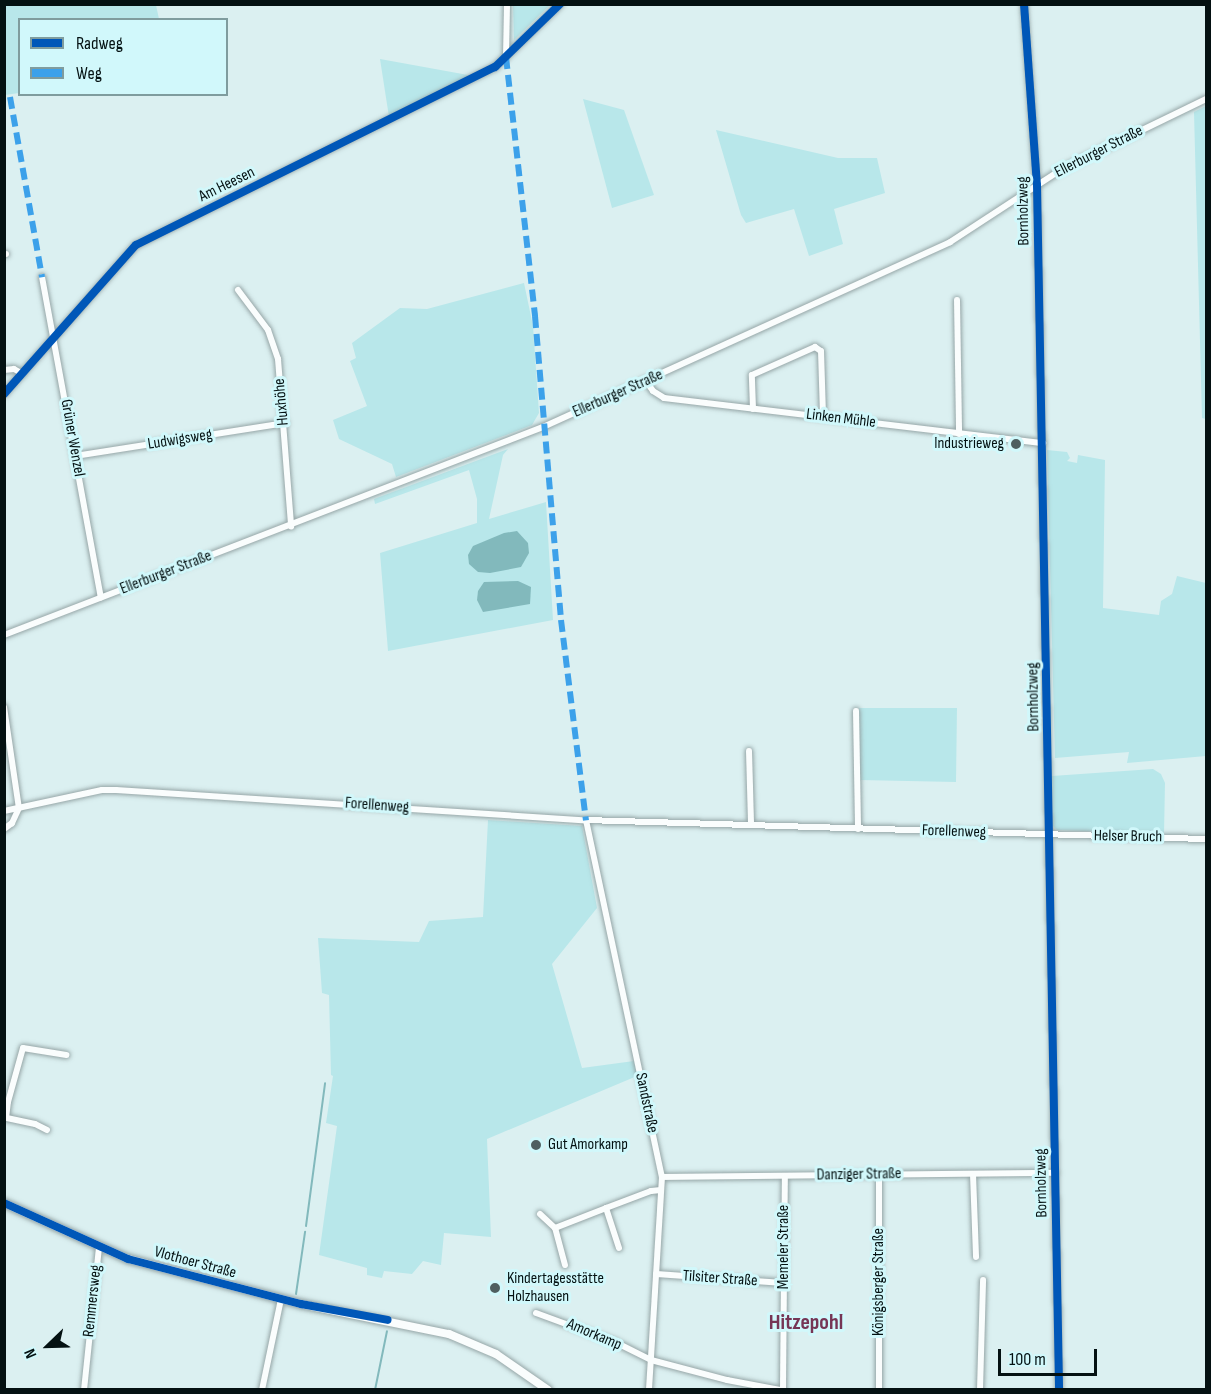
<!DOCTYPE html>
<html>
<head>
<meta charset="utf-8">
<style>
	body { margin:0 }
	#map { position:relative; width:1211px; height:1394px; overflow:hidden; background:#dbf0f1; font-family:"Sofia Sans Condensed",sans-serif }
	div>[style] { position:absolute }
	.green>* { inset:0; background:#b8e7ea }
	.water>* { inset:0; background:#82b9bc }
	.stream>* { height:2px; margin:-1px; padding:0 1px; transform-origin:1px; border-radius:1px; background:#82b9bc }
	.roads { filter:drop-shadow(0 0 2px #96a6a7) drop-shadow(0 0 2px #96a6a7) }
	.minor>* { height:6px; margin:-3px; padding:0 3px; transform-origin:3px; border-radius:3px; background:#fafdfd }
	.tertiary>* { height:8px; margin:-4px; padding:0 4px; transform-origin:4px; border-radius:4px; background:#fafdfd }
	.quiet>* { height:6px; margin-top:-3px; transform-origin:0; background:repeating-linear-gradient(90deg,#3ca1ea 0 12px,transparent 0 18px) }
	.cycleway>* { height:8px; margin:-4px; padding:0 4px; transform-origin:4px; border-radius:4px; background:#0057b8 }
	.dots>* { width:16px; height:16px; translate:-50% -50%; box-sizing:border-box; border:3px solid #d1f8fb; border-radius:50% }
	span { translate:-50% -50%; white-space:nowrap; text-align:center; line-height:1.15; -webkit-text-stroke:6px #d1f8fb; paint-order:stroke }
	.street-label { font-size:16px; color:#041112 }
	.poi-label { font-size:16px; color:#041112 }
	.right { translate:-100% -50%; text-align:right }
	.left { translate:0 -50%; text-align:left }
	.district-label { font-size:22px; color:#763555; font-weight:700 }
	.frame { position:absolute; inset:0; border:6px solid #041112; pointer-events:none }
	.legend { position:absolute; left:18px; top:18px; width:210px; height:78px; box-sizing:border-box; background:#d1f8fb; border:2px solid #7f9c9e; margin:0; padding:8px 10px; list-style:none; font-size:18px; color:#041112 }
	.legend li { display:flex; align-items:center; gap:12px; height:30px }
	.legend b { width:30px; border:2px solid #7f9c9e }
	.north { position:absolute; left:18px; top:1316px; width:60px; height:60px; -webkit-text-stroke:4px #d1f8fb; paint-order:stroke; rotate:247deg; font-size:16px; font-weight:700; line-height:24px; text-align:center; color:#041112 }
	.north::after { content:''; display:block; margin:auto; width:21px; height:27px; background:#041112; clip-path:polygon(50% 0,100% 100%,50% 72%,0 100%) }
	.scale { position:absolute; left:998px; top:1349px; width:99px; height:27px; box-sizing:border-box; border:3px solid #041112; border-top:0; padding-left:8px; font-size:18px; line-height:21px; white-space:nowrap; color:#041112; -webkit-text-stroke:4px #d1f8fb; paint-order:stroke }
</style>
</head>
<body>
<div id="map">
	<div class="green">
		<div style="clip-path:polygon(4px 5px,156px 5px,159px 19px,20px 20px,19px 93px,5px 95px)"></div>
		<div style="clip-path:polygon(513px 5px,513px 4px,550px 5px,514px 40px)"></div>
		<div style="clip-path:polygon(380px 59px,468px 75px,467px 78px,389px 117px)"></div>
		<div style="clip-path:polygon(583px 99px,624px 110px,654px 195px,612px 208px)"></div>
		<div style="clip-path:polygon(1206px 106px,1206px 419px,1202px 418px,1194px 112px)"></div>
		<div style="clip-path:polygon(716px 130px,838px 158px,877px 158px,885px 193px,834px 209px,843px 244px,809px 256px,794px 209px,746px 223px,741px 215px)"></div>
		<div style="clip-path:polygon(524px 283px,533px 326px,539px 413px,532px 425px,396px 477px,392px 464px,339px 439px,333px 420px,367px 406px,350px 361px,356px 358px,352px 343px,400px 308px,427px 309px)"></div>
		<div style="clip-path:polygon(508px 449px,503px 455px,489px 519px,546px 502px,553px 620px,388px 651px,380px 553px,477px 523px,477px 499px,469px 470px,375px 504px,374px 499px)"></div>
		<div style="clip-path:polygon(1047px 450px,1067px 452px,1070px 458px,1067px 461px,1077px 463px,1078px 455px,1105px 460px,1103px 608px,1159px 615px,1161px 601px,1172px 594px,1177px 576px,1206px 583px,1206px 756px,1127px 763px,1129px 752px,1055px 758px)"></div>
		<div style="clip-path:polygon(859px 708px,957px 708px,956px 782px,860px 780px)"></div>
		<div style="clip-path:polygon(1153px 769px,1161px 774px,1165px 783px,1164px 834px,1057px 830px,1053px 826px,1052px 776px)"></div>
		<div style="clip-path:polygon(488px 820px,582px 826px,597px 908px,552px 964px,582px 1068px,634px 1061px,637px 1076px,487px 1139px,491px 1237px,444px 1233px,441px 1265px,423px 1261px,412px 1274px,384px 1271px,382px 1278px,367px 1275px,367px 1268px,319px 1255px,337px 1126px,326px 1123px,333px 1076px,331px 1075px,329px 995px,322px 993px,318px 938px,419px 942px,429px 921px,483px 917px)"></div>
	</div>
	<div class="water">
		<div style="clip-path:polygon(517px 531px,528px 543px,529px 553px,521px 567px,490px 573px,478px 572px,469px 564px,468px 555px,473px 546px,504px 533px)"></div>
		<div style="clip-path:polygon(518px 581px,531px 587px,530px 604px,483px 612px,477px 600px,478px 591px,484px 582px)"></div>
	</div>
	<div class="stream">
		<div style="left:306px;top:1226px;width:144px;rotate:-82.4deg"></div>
		<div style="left:296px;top:1294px;width:63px;rotate:-81.7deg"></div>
		<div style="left:375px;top:1390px;width:60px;rotate:-78.5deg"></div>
	</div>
	<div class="roads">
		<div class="minor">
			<div style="left:1024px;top:4px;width:181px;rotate:85.9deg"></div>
			<div style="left:1037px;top:185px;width:1205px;rotate:88.95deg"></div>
			<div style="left:506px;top:57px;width:53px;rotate:-88.9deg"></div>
			<div style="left:4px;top:254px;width:2px"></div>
			<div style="left:42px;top:277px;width:326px;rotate:79.6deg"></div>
			<div style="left:238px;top:290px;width:50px;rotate:53.1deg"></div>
			<div style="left:268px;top:330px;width:31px;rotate:71deg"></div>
			<div style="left:278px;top:359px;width:168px;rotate:85.5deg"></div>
			<div style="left:957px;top:300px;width:134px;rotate:89.1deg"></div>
			<div style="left:4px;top:370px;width:10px;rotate:-6deg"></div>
			<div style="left:14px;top:369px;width:10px;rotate:29deg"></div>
			<div style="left:646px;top:381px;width:12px;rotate:55deg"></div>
			<div style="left:653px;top:391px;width:13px;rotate:32deg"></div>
			<div style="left:664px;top:398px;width:382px;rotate:6.8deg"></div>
			<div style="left:4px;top:394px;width:199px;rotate:-48.5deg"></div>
			<div style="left:136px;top:245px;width:401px;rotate:-26.4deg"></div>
			<div style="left:495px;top:67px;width:91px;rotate:-44.1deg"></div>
			<div style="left:753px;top:409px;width:34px;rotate:-92deg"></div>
			<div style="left:752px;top:375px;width:69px;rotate:-24deg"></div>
			<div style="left:815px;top:347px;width:7px;rotate:34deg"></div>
			<div style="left:821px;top:351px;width:65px;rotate:88.2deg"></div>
			<div style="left:75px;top:456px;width:213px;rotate:-8.9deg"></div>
			<div style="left:4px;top:635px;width:578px;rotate:-21.1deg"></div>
			<div style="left:543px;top:427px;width:447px;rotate:-24.4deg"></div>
			<div style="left:950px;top:242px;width:134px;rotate:-33.1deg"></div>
			<div style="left:1062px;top:169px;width:160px;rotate:-25.9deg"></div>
			<div style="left:4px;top:707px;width:102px;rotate:81.6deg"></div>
			<div style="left:19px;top:808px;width:17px;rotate:115deg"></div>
			<div style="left:12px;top:823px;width:10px;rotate:143deg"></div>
			<div style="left:856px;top:711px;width:118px;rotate:89deg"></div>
			<div style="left:749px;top:751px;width:73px;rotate:88.4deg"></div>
			<div style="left:4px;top:811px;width:100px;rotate:-12.1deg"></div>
			<div style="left:102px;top:790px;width:14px"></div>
			<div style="left:116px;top:790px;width:471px;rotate:3.7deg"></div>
			<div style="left:586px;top:820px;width:620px;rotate:1.76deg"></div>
			<div style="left:586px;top:820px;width:365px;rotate:78deg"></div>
			<div style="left:662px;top:1177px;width:213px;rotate:93.5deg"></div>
			<div style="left:47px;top:1130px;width:13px;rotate:-153deg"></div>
			<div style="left:35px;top:1124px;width:30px;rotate:-168deg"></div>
			<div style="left:6px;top:1118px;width:16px;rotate:-83deg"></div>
			<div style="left:8px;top:1102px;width:56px;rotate:-74.5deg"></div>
			<div style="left:23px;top:1048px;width:44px;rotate:9.2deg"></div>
			<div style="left:973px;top:1174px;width:83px;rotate:87.9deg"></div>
			<div style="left:662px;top:1177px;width:394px;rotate:-0.6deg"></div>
			<div style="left:540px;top:1214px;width:21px;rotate:43deg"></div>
			<div style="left:619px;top:1248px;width:42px;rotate:-108deg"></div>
			<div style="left:606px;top:1208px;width:48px;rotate:-20.7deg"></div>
			<div style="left:651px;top:1191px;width:10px;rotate:-6deg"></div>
			<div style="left:565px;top:1265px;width:38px;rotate:-105deg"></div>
			<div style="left:555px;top:1228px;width:55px;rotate:-21.4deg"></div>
			<div style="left:656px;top:1274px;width:128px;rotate:4deg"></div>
			<div style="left:536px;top:1313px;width:84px;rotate:20.2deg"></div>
			<div style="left:615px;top:1342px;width:40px;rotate:26.6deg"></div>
			<div style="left:651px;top:1360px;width:79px;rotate:14.7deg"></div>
			<div style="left:727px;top:1380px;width:54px;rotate:10.7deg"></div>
			<div style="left:84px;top:1390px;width:143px;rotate:-84deg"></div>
			<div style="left:262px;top:1390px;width:93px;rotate:-78.2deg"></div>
			<div style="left:783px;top:1390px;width:213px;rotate:-89.5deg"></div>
			<div style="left:879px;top:1390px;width:215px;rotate:-90deg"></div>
			<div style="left:980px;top:1390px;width:110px;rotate:-88.4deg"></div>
		</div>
		<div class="tertiary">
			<div style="left:4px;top:1203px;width:136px;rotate:24.3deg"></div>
			<div style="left:128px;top:1259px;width:179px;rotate:14.6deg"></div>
			<div style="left:301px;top:1304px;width:151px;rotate:11.5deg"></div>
			<div style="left:449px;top:1334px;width:51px;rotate:23.1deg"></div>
			<div style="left:496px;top:1354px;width:63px;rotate:34.7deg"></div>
		</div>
	</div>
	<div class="quiet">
		<div style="left:506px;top:57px;width:261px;rotate:83.6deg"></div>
		<div style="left:535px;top:316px;width:305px;rotate:85.1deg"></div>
		<div style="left:561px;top:620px;width:202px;rotate:82.9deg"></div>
		<div style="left:10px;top:97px;width:183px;rotate:79.9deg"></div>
	</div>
	<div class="cycleway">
		<div style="left:1024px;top:4px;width:181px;rotate:85.9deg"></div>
		<div style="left:1037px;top:185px;width:1205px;rotate:88.95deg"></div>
		<div style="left:4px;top:394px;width:199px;rotate:-48.5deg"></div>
		<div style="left:136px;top:245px;width:401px;rotate:-26.4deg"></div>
		<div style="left:495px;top:67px;width:91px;rotate:-44.1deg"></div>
		<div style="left:4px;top:1203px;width:136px;rotate:24.3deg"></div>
		<div style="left:128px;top:1259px;width:179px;rotate:14.6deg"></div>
		<div style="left:301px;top:1304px;width:88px;rotate:10.4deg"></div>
	</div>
	<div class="dots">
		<div style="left:1016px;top:444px;background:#4f5f60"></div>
		<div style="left:536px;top:1145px;background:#4f5f60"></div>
		<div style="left:495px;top:1288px;background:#4f5f60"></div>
	</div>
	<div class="street-label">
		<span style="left:1099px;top:152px;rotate:-27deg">Ellerburger Straße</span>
		<span style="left:227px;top:185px;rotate:-26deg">Am Heesen</span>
		<span style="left:1024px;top:211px;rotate:-91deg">Bornholzweg</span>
		<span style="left:618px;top:394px;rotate:-24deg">Ellerburger Straße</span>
		<span style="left:282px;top:402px;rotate:-95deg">Huxhöhe</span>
		<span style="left:841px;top:419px;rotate:7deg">Linken Mühle</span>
		<span style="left:72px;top:438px;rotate:80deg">Grüner Wenzel</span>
		<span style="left:180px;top:440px;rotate:-9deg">Ludwigsweg</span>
		<span style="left:166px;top:573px;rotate:-21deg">Ellerburger Straße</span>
		<span style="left:1034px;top:697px;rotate:-91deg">Bornholzweg</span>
		<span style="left:377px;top:806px;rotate:4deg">Forellenweg</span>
		<span style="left:954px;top:832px;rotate:2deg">Forellenweg</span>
		<span style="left:1128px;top:837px;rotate:1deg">Helser Bruch</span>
		<span style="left:646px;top:1103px;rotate:78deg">Sandstraße</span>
		<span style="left:859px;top:1175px;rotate:-1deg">Danziger Straße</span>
		<span style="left:1042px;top:1183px;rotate:-91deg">Bornholzweg</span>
		<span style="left:784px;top:1247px;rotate:-90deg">Memeler Straße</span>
		<span style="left:195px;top:1263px;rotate:15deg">Vlothoer Straße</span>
		<span style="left:720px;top:1279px;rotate:4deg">Tilsiter Straße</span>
		<span style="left:879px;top:1282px;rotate:-90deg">Königsberger Straße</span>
		<span style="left:93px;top:1301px;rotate:-84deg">Remmersweg</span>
		<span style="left:594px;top:1335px;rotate:23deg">Amorkamp</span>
	</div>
	<div class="poi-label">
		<span class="right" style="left:1004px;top:444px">Industrieweg</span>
		<span class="left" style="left:548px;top:1145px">Gut Amorkamp</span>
		<span class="left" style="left:507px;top:1288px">Kindertagesstätte<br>Holzhausen</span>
	</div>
	<div class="district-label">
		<span style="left:806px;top:1323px">Hitzepohl</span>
	</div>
	<div class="frame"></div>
	<ul class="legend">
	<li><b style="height:8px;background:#0057b8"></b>Radweg</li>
	<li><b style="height:8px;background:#3ca1ea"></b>Weg</li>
	</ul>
	<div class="north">N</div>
	<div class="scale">100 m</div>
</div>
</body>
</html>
